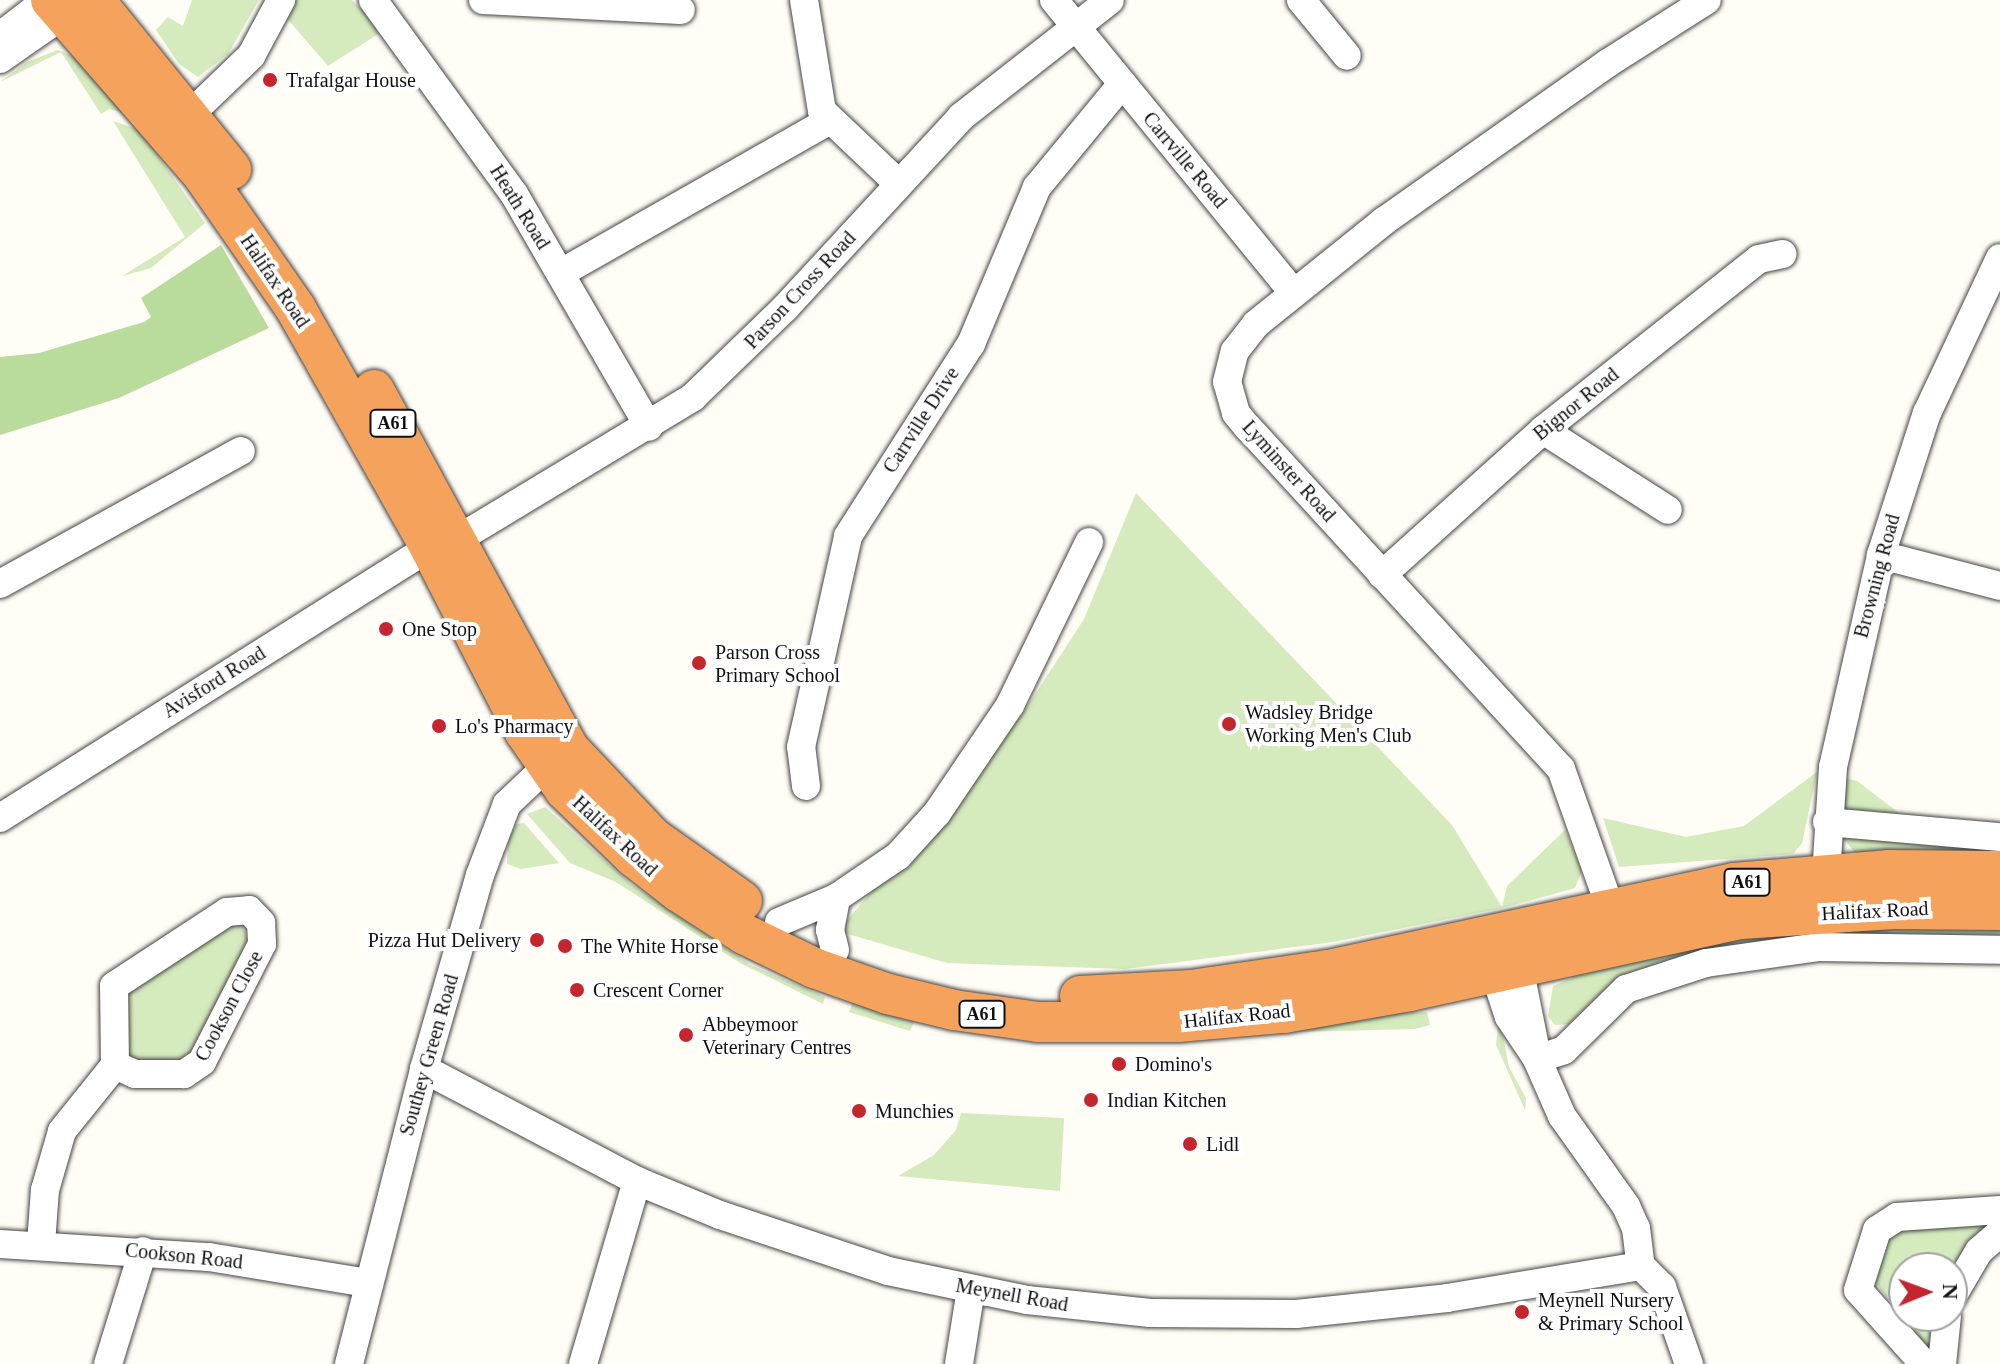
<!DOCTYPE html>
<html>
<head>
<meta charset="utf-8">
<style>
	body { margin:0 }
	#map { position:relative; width:2000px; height:1364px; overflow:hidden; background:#fffdf5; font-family:Georgia,serif }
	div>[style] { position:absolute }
	.green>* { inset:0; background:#d5ebbd }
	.forest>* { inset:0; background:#b9dc9c }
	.roads { filter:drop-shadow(0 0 2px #444) drop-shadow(0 0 2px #444) }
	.minor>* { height:28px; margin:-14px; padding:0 14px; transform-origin:14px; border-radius:14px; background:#fff }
	.highway>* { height:40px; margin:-20px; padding:0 20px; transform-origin:20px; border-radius:20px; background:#f5a25d }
	.dots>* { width:22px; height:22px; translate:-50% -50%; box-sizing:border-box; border:4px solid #fff; border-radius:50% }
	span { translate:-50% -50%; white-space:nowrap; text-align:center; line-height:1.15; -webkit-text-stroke:8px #fff; paint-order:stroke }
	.shield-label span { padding:2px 6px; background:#fff; border:2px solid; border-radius:6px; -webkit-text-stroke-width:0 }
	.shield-label { font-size:18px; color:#111; font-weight:700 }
	.poi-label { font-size:20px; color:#111 }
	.left { translate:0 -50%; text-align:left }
	.right { translate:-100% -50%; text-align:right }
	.street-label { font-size:20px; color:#111 }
	.north { position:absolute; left:1888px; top:1252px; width:80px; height:80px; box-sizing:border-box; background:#fff; border:2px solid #a0a0a0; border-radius:50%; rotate:89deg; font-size:22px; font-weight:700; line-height:32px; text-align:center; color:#111 }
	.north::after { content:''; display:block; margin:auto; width:28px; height:36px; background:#c4262e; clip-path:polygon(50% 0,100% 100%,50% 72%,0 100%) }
</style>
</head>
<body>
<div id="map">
	<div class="green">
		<div style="clip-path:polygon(192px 0,259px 0,228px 54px,198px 77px,179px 64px,156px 30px,168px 17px,183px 26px)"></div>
		<div style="clip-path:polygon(291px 0,352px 0,383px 31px,328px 66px,284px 15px)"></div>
		<div style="clip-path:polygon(58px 50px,75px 57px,124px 113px,109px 109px,101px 114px,61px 52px,0 82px,27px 62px)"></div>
		<div style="clip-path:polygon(113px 121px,140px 130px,205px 223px,151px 268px,122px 276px,185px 237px)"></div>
		<div style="clip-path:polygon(1136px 493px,1452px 825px,1502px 907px,1507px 886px,1565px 830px,1582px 871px,1575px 888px,1503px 908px,1333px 942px,1125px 969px,947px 963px,838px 931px,1023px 713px,1084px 619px)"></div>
		<div style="clip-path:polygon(1817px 772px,1802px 843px,1793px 854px,1619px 867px,1603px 818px,1686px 837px,1744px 826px)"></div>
		<div style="clip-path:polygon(1844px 778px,1857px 781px,1899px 813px,1899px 837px,2000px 846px,2000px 858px,1857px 855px,1843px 838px)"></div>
		<div style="clip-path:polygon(545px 807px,631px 884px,751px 965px,825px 997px,823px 1004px,740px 963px,616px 882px,570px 863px,527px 814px)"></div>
		<div style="clip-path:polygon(524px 823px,559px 863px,521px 869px,507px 864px,508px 839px,517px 824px)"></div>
		<div style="clip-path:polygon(240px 920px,248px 940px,191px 1057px,179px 1065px,137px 1067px,120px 1042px,126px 981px)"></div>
		<div style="clip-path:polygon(2000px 924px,2000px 945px,1682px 965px,1568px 1035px,1570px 1024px,1555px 1025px,1548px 1016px,1553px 986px,1572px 978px,1570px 970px,1730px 933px)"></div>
		<div style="clip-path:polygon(853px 1002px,914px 1022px,910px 1031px,849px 1012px)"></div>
		<div style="clip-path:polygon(1427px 1012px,1430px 1025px,1415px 1029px,1296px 1032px,1294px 1024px,1361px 1014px)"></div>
		<div style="clip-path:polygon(1499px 1016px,1509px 1067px,1526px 1098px,1525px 1110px,1496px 1045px)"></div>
		<div style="clip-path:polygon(961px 1113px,1064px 1118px,1060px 1191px,898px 1176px,934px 1155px,956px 1130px)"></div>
		<div style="clip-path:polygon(1989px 1225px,1952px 1274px,1952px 1268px,1904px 1268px,1904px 1316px,1935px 1316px,1935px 1345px,1926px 1347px,1871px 1277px,1893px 1230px)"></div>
	</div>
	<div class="forest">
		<div style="clip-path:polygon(221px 245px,269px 328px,119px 398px,0 435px,0 357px,39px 353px,144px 322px,151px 317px,141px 298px)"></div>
	</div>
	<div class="roads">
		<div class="minor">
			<div style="left:373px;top:0;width:240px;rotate:54deg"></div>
			<div style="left:514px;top:194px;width:269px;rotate:59.9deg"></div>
			<div style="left:483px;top:0;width:198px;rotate:2.9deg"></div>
			<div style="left:804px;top:0;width:112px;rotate:80.8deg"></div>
			<div style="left:822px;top:111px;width:105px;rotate:43.5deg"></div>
			<div style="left:1054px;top:0;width:379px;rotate:50.7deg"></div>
			<div style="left:1301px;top:0;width:72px;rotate:50.6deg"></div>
			<div style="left:0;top:36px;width:59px;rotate:-37.5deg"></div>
			<div style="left:0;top:59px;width:77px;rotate:-34.9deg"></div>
			<div style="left:177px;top:127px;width:103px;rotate:-43.8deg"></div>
			<div style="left:251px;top:56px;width:64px;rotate:-61.8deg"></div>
			<div style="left:561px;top:273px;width:306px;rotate:-29.6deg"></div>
			<div style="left:1543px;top:430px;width:148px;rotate:32.6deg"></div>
			<div style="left:458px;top:539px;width:275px;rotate:-31.1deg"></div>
			<div style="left:693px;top:397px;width:128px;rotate:-44.1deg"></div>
			<div style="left:785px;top:308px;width:260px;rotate:-47.3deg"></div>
			<div style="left:961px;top:117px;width:189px;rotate:-38.1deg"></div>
			<div style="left:1881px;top:555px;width:123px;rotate:14.6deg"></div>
			<div style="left:1382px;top:575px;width:217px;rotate:-42deg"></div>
			<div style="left:1543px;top:430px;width:275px;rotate:-38.4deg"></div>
			<div style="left:1759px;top:259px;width:24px;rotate:-12deg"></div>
			<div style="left:0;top:584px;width:275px;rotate:-28.9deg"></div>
			<div style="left:806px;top:786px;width:39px;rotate:-97deg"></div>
			<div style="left:801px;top:747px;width:216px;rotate:-77.4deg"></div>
			<div style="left:848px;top:536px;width:228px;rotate:-57.4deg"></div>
			<div style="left:971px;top:344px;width:170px;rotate:-67.2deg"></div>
			<div style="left:1037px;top:187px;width:134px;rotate:-50.5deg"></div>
			<div style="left:0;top:818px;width:508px;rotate:-32.22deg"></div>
			<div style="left:1827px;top:822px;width:174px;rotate:5deg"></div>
			<div style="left:1825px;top:891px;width:124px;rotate:-86.3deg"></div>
			<div style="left:1833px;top:767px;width:217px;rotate:-77.2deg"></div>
			<div style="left:1881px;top:555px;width:149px;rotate:-72.1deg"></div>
			<div style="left:1927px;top:413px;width:171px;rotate:-64.8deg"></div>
			<div style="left:779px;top:922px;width:62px;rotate:-22.8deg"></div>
			<div style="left:836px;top:898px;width:75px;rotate:-34.1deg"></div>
			<div style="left:898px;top:856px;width:58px;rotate:-47.8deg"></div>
			<div style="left:937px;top:813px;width:130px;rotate:-55.9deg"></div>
			<div style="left:1010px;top:705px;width:181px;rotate:-64.1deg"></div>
			<div style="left:1617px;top:927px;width:168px;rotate:-109.5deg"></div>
			<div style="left:1561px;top:769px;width:463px;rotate:-132.5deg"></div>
			<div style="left:1248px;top:428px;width:19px;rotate:-129deg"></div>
			<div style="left:1236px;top:413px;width:32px;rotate:-106deg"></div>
			<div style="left:1227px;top:382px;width:32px;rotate:-76deg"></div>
			<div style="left:1235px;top:351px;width:34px;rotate:-52deg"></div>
			<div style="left:1256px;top:324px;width:164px;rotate:-38.8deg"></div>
			<div style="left:1384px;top:221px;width:274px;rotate:-35.2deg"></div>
			<div style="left:1608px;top:63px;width:117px;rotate:-32.5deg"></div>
			<div style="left:835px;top:950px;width:21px;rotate:-104deg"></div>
			<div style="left:830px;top:930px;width:33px;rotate:-79deg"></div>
			<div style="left:1519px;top:967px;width:86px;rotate:78.6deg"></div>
			<div style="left:1494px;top:972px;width:47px;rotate:71.6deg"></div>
			<div style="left:1509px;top:1017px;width:50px;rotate:56.3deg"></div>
			<div style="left:1537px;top:1059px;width:62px;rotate:66.3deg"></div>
			<div style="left:1562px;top:1116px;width:110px;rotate:54.6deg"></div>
			<div style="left:1626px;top:1206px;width:24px;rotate:66deg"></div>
			<div style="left:1636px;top:1228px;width:38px;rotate:83deg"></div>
			<div style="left:1537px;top:1059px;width:28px;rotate:-18deg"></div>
			<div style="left:1564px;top:1050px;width:87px;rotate:-44.5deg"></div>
			<div style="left:1626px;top:989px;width:84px;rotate:-18deg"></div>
			<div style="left:1706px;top:963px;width:113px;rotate:-8.1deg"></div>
			<div style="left:1818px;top:947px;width:182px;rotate:0.9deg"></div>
			<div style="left:424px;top:1069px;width:241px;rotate:27.7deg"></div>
			<div style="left:637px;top:1181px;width:90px;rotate:22.3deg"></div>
			<div style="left:720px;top:1215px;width:177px;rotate:18.4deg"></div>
			<div style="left:888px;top:1271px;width:142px;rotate:11.8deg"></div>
			<div style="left:1027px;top:1300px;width:124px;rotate:6deg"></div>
			<div style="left:1150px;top:1313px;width:146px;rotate:0.4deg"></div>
			<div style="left:1296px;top:1314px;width:152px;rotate:-6deg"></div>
			<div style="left:1447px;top:1298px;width:197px;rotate:-9.4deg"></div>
			<div style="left:0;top:1244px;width:209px;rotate:3.6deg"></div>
			<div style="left:209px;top:1257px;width:160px;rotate:9.3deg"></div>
			<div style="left:41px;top:1244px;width:54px;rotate:-85.8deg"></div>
			<div style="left:45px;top:1190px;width:61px;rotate:-73.9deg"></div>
			<div style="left:62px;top:1131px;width:85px;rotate:-51.2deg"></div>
			<div style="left:115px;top:1065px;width:79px;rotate:-90.7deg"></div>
			<div style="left:114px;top:986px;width:135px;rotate:-33.2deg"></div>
			<div style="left:227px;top:912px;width:22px;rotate:-5deg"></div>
			<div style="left:249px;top:910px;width:18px;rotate:47deg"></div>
			<div style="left:261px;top:923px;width:21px;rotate:87deg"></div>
			<div style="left:262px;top:944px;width:132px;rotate:117deg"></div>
			<div style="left:202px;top:1062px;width:22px;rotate:146deg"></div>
			<div style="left:184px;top:1074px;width:49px;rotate:180deg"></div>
			<div style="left:135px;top:1074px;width:22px;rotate:-156deg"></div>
			<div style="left:1641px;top:1266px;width:30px;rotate:45deg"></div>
			<div style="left:1662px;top:1287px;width:82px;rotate:70.7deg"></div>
			<div style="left:1952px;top:1297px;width:53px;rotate:-59.6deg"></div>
			<div style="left:1979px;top:1251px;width:28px;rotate:-41deg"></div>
			<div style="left:108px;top:1364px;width:118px;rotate:-72.8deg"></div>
			<div style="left:349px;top:1364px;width:304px;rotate:-75.7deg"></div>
			<div style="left:424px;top:1069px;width:202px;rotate:-73.9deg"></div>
			<div style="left:480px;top:875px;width:76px;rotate:-69.2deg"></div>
			<div style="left:507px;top:804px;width:74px;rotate:-43.4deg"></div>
			<div style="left:583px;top:1364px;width:191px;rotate:-73.6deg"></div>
			<div style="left:959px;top:1364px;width:76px;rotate:-80.9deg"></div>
			<div style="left:1924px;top:1364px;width:99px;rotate:-131.7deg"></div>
			<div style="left:1858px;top:1290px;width:63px;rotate:-72.4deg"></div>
			<div style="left:1877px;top:1230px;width:24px;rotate:-33deg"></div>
			<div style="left:1897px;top:1217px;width:103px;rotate:-3.9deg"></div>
			<div style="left:1942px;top:1364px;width:48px;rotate:-84.1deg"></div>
		</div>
		<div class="highway">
			<div style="left:51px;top:0;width:232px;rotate:49deg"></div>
			<div style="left:203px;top:175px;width:163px;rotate:55.2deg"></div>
			<div style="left:296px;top:309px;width:273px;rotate:60.6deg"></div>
			<div style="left:430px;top:547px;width:208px;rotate:62.8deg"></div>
			<div style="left:525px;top:732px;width:70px;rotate:55.4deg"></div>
			<div style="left:565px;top:790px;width:96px;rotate:44.2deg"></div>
			<div style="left:634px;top:857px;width:57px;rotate:37.9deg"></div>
			<div style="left:679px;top:892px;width:77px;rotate:32.9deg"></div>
			<div style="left:744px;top:934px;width:78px;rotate:25.9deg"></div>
			<div style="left:814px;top:968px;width:78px;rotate:19.4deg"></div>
			<div style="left:888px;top:994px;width:68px;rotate:13.6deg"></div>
			<div style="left:954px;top:1010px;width:85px;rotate:8.1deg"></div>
			<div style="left:1038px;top:1022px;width:140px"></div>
			<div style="left:1178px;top:1022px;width:106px;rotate:-4.9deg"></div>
			<div style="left:1284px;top:1013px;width:128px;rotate:-9.9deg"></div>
			<div style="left:1410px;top:991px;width:339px;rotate:-12.3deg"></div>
			<div style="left:1741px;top:919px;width:152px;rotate:-3.8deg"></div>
			<div style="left:1893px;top:909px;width:107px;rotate:0.5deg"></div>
			<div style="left:94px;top:0;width:218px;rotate:51deg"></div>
			<div style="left:374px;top:390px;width:407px;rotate:61.5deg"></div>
			<div style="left:568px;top:748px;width:124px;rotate:46.6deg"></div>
			<div style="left:653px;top:838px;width:109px;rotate:35.3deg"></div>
			<div style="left:1080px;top:996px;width:111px;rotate:-3.1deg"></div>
			<div style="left:1191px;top:990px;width:138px;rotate:-8.3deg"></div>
			<div style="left:1328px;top:970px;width:415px;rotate:-12.1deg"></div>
			<div style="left:1734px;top:883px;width:156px;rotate:-4.8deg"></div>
			<div style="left:1889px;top:870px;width:111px;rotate:0.5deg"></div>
		</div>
	</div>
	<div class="dots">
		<div style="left:270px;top:80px;background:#c4262e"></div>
		<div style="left:386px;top:629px;background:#c4262e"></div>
		<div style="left:699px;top:663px;background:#c4262e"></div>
		<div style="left:1229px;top:724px;background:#c4262e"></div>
		<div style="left:439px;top:726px;background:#c4262e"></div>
		<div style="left:537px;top:940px;background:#c4262e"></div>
		<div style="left:565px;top:946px;background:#c4262e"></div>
		<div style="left:577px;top:990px;background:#c4262e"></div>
		<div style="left:686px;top:1035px;background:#c4262e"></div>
		<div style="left:1119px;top:1064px;background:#c4262e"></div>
		<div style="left:1091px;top:1100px;background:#c4262e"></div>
		<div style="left:859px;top:1111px;background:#c4262e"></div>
		<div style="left:1190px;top:1144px;background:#c4262e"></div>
		<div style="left:1522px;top:1312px;background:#c4262e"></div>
	</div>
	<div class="shield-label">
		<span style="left:393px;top:423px">A61</span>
		<span style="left:1747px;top:882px">A61</span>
		<span style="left:982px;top:1014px">A61</span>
	</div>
	<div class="poi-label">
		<span class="left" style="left:286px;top:80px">Trafalgar House</span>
		<span class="left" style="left:402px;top:629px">One Stop</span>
		<span class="left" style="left:715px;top:664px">Parson Cross<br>Primary School</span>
		<span class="left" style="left:1245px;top:724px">Wadsley Bridge<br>Working Men's Club</span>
		<span class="left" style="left:455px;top:726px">Lo's Pharmacy</span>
		<span class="right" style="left:521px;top:940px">Pizza Hut Delivery</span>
		<span class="left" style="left:581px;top:946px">The White Horse</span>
		<span class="left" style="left:593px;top:990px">Crescent Corner</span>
		<span class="left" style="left:702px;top:1036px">Abbeymoor<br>Veterinary Centres</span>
		<span class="left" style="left:1135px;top:1064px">Domino's</span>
		<span class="left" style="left:1107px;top:1100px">Indian Kitchen</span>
		<span class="left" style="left:875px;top:1111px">Munchies</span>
		<span class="left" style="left:1206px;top:1144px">Lidl</span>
		<span class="left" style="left:1538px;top:1312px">Meynell Nursery<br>&amp; Primary School</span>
	</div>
	<div class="street-label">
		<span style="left:1185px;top:160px;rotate:50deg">Carrville Road</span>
		<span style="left:520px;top:207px;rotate:58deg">Heath Road</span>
		<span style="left:275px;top:281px;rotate:56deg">Halifax Road</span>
		<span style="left:800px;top:290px;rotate:-47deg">Parson Cross Road</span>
		<span style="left:1576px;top:404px;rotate:-39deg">Bignor Road</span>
		<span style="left:921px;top:420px;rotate:-57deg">Carrville Drive</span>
		<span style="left:1289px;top:471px;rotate:48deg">Lyminster Road</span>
		<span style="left:1877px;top:576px;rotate:-75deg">Browning Road</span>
		<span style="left:214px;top:682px;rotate:-32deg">Avisford Road</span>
		<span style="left:615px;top:836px;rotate:43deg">Halifax Road</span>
		<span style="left:1875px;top:911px;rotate:-3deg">Halifax Road</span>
		<span style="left:229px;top:1006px;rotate:-62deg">Cookson Close</span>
		<span style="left:1237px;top:1016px;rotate:-6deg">Halifax Road</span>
		<span style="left:429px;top:1055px;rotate:-74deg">Southey Green Road</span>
		<span style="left:184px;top:1256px;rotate:6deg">Cookson Road</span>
		<span style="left:1012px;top:1295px;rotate:10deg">Meynell Road</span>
	</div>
	<div class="north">N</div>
</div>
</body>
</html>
